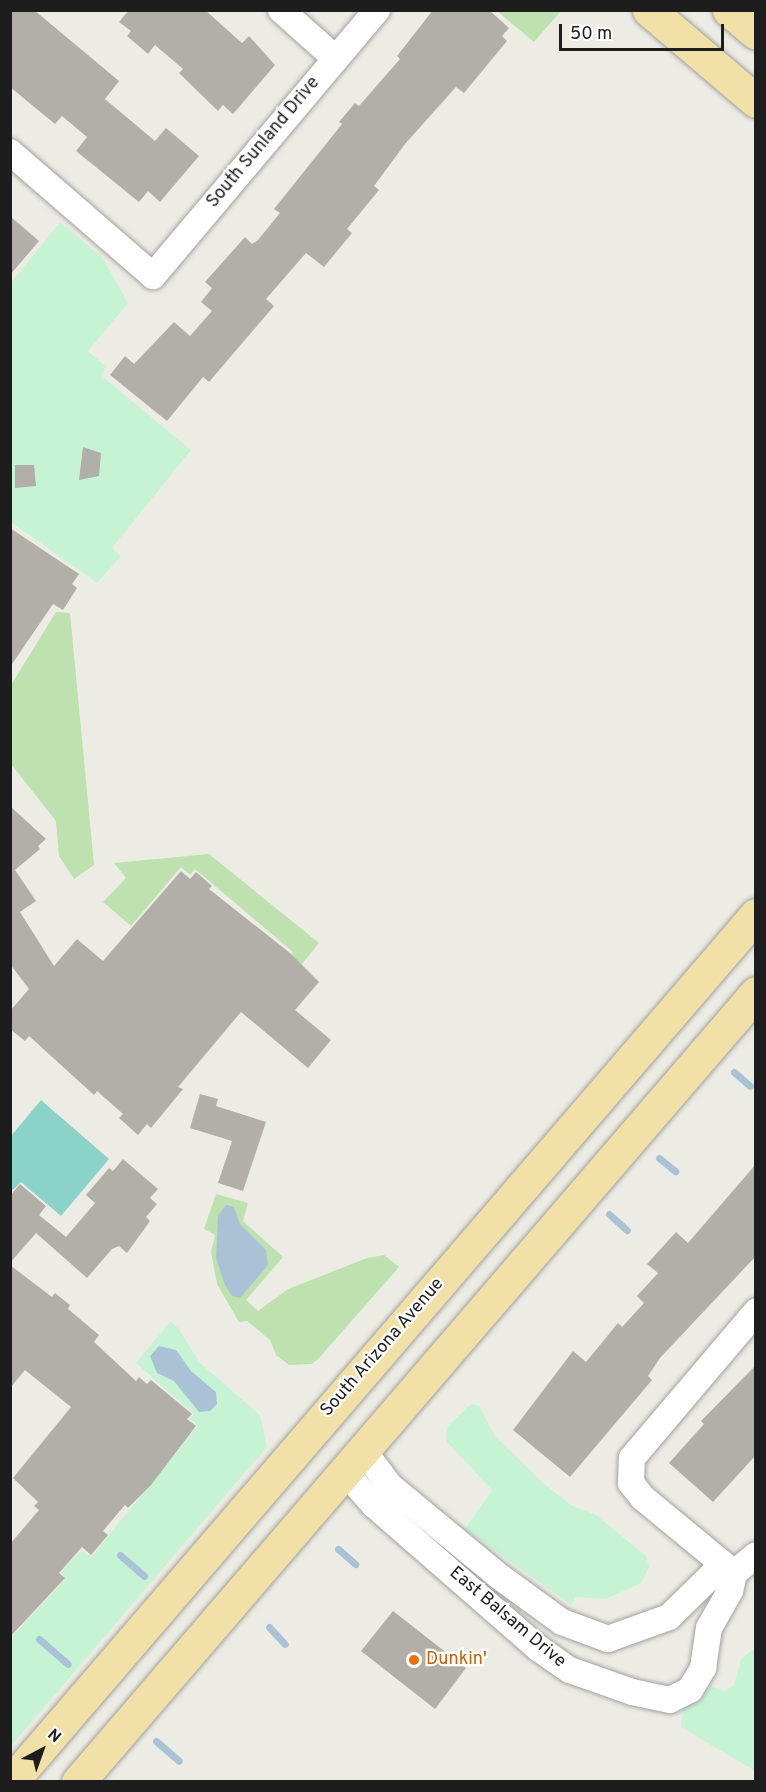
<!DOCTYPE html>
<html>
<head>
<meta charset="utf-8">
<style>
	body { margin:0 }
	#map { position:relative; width:766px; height:1792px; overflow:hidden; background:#edece4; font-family:Overpass,sans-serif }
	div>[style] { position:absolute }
	.grass>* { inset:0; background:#bde2b0 }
	.park>* { inset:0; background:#c6f3d4 }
	.pitch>* { inset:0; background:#8bd3c8 }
	.water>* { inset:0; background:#aac2d6 }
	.stream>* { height:7px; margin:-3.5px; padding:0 3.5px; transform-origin:3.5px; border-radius:3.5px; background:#aac2d6 }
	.building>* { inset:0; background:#b2afa8 }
	.roads { filter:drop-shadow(0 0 2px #a1a1a1) drop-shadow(0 0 2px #a1a1a1) }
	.street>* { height:26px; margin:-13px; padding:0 13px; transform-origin:13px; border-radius:13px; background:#fff }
	.primary>* { height:33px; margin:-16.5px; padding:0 16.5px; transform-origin:16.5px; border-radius:16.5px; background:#f1e1a6 }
	.dots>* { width:16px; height:16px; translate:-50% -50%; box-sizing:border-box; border:3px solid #fff; border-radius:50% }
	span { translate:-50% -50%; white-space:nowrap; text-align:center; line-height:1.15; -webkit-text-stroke:4.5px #fff; paint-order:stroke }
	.street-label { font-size:18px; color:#1d1d1d }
	.food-label { font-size:18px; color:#c56008 }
	.left { translate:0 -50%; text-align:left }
	.frame { position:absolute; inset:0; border:12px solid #1d1d1d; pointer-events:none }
	.north { position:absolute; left:12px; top:1720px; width:60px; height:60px; -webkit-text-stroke:4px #fff; paint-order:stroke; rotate:41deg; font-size:16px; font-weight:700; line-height:24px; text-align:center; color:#1d1d1d }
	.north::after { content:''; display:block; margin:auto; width:21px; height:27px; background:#1d1d1d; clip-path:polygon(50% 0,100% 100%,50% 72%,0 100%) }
	.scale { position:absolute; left:559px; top:24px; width:165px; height:27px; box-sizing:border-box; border:3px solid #1d1d1d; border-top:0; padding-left:8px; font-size:18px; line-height:21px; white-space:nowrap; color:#1d1d1d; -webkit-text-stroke:4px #fff; paint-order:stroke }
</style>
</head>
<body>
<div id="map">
	<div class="grass">
		<div style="clip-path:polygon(497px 11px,561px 11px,534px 42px)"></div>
		<div style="clip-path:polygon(56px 612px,70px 613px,94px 865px,74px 879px,59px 856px,56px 821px,11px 764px,11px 685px)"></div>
		<div style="clip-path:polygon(209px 854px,319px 943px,296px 971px,287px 960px,293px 952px,195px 869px,190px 875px,181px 867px,131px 926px,103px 902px,126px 878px,114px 863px)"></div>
		<div style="clip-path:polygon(216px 1194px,248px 1203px,243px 1221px,283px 1257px,246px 1300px,258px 1311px,288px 1289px,367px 1258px,384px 1255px,399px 1267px,319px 1358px,312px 1364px,289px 1365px,276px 1355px,270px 1340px,247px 1321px,239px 1322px,217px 1284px,211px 1252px,215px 1235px,204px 1229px)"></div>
	</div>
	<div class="park">
		<div style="clip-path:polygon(60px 222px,102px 257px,128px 303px,88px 351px,105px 366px,103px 377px,191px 450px,112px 548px,121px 556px,97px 583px,11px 522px,11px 283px)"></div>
		<div style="clip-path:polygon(170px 1322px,178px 1328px,200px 1363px,260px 1415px,267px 1447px,11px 1746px,11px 1638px,66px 1578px,61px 1573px,81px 1550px,91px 1557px,198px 1426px,190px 1419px,194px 1414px,136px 1363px)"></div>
		<div style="clip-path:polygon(471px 1404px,479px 1406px,495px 1436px,543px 1483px,571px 1505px,596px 1515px,646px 1556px,649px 1567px,641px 1583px,606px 1599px,576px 1597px,571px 1605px,465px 1529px,492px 1490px,447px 1442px,446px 1435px,448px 1426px)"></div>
		<div style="clip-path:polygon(752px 1650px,756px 1651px,755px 1771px,681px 1727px,683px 1710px,702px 1699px,711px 1686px,725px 1691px,734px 1685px,741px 1659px)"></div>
	</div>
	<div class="pitch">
		<div style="clip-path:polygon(41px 1100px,109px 1159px,61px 1216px,21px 1182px,13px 1190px,11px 1188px,11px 1136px)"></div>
	</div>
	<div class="water">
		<div style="clip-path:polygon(226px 1205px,234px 1207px,240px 1224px,266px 1250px,268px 1265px,240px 1298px,232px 1296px,225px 1285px,216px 1258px,218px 1215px)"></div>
		<div style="clip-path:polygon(159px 1346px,176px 1350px,191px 1371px,216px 1392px,217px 1404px,210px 1411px,199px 1412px,174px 1381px,157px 1373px,150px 1356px)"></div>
	</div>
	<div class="stream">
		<div style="left:734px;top:1072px;width:21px;rotate:41deg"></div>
		<div style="left:659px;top:1158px;width:21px;rotate:39deg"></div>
		<div style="left:609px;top:1214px;width:24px;rotate:42deg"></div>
		<div style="left:338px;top:1549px;width:23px;rotate:41deg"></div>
		<div style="left:120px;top:1555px;width:32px;rotate:41deg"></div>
		<div style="left:269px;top:1627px;width:23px;rotate:47deg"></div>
		<div style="left:39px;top:1639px;width:38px;rotate:41deg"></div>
		<div style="left:156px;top:1741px;width:30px;rotate:41deg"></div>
	</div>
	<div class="building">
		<div style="clip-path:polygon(10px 10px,34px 10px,119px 81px,105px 99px,155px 141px,166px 128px,199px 156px,160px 202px,148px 191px,139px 202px,76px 151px,87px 137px,62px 116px,55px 124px,10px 87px)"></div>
		<div style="clip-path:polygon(129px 10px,205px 10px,242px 43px,249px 36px,275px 65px,233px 114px,223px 105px,218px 111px,179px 73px,183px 69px,155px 45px,148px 54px,127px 36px,131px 31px,119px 22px)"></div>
		<div style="clip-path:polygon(433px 10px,489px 10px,509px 28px,502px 36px,507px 41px,464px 93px,456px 87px,405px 144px,374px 186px,379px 190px,347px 229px,352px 233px,324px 267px,306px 253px,266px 299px,274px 306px,209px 382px,203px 377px,167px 421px,110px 375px,125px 356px,134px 364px,174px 322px,190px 336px,212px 311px,201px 302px,212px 288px,205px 282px,245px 237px,252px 244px,258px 240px,280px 213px,274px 209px,342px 124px,339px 122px,355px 103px,359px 106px,400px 59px,397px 56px)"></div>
		<div style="clip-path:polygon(10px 216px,39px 241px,10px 275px)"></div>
		<div style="clip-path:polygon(83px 447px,101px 453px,99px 476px,79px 480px)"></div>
		<div style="clip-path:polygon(15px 465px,34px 465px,36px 486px,15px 488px)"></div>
		<div style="clip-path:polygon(10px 528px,79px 574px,72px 584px,77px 588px,63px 610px,53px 604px,10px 667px)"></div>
		<div style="clip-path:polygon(10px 806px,46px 839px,38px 846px,40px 849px,15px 870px,36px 901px,20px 912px,54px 966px,77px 939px,103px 961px,181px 871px,190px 879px,196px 872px,212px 886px,209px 889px,290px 953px,319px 982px,295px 1010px,331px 1040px,308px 1068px,241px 1012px,178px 1087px,183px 1089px,151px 1128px,147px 1124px,138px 1135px,119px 1118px,123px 1114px,97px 1091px,94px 1095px,29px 1036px,25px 1041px,10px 1029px,10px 1011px,29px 989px,10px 964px)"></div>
		<div style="clip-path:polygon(200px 1094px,218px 1099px,216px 1106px,266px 1122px,243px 1191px,218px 1183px,232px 1141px,190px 1128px)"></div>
		<div style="clip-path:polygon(123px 1159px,158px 1189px,150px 1198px,157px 1204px,146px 1217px,150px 1221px,127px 1253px,119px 1246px,112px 1249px,87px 1278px,36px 1233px,10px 1263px,10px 1196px,20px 1184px,46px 1206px,39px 1215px,66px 1237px,95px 1203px,86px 1195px,109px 1168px,113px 1171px)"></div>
		<div style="clip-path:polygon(756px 1164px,756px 1256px,660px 1358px,648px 1376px,652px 1380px,570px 1477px,513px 1430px,573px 1351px,586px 1362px,618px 1323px,622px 1327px,644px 1303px,637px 1296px,658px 1273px,647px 1264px,676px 1232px,688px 1243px)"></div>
		<div style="clip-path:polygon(10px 1265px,52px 1297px,55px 1293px,70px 1305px,68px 1309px,99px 1335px,94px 1342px,136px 1381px,139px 1377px,147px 1384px,151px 1380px,192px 1414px,187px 1419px,196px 1426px,151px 1485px,128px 1508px,125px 1505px,103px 1531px,108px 1535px,91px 1555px,82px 1547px,59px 1573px,65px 1578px,10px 1637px,10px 1544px,39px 1510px,34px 1506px,38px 1502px,13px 1478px,71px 1407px,25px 1370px,10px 1388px)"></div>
		<div style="clip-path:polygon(756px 1365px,756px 1455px,713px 1502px,669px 1463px,704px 1424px,701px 1421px)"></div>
		<div style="clip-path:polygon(393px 1611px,466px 1668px,435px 1709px,361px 1651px)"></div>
	</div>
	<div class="roads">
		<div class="street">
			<div style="left:281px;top:10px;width:72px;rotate:41.6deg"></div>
			<div style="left:10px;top:152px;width:189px;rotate:40.9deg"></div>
			<div style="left:153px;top:276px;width:348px;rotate:-49.9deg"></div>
			<div style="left:363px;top:1450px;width:45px;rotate:53.1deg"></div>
			<div style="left:390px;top:1486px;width:143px;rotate:39.6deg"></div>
			<div style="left:500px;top:1577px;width:77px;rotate:36deg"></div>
			<div style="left:562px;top:1622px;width:49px;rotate:20.3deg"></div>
			<div style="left:608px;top:1639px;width:65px;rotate:-19.8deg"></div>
			<div style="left:669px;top:1617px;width:59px;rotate:-44.3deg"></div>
			<div style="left:711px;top:1576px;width:23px;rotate:-7deg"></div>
			<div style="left:734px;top:1573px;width:28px;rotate:-39deg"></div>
			<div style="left:344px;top:1471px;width:45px;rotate:48.6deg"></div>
			<div style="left:374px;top:1505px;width:218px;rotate:41.1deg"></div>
			<div style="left:538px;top:1648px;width:39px;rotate:35deg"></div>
			<div style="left:570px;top:1670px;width:66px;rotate:19.5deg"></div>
			<div style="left:632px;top:1692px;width:39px;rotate:12deg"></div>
			<div style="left:670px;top:1700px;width:22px;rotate:-27deg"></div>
			<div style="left:690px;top:1690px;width:26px;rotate:-59deg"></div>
			<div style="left:703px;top:1668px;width:40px;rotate:-81.5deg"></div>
			<div style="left:709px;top:1628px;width:43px;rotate:-60.4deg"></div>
			<div style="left:730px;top:1591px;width:18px;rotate:-77deg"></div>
			<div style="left:734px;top:1573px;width:118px;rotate:-140.5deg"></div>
			<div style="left:643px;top:1498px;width:19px;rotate:-129deg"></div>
			<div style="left:631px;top:1483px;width:25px;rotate:-88deg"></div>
			<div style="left:632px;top:1458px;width:192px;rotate:-49.7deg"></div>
		</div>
		<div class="primary">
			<div style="left:649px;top:10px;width:140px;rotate:40.4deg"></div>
			<div style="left:729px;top:10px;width:35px;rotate:40deg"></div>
			<div style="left:11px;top:1782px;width:1143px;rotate:-49.33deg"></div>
			<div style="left:78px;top:1782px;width:1040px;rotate:-49.33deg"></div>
		</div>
	</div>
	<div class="dots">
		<div style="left:414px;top:1660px;background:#e8710a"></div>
	</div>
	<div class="street-label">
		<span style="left:264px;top:143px;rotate:-50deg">South Sunland Drive</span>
		<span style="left:383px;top:1348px;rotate:-49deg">South Arizona Avenue</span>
		<span style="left:507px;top:1618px;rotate:40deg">East Balsam Drive</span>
	</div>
	<div class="food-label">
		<span class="left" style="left:426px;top:1660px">Dunkin'</span>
	</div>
	<div class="frame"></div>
	<div class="north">N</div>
	<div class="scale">50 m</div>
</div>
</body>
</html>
